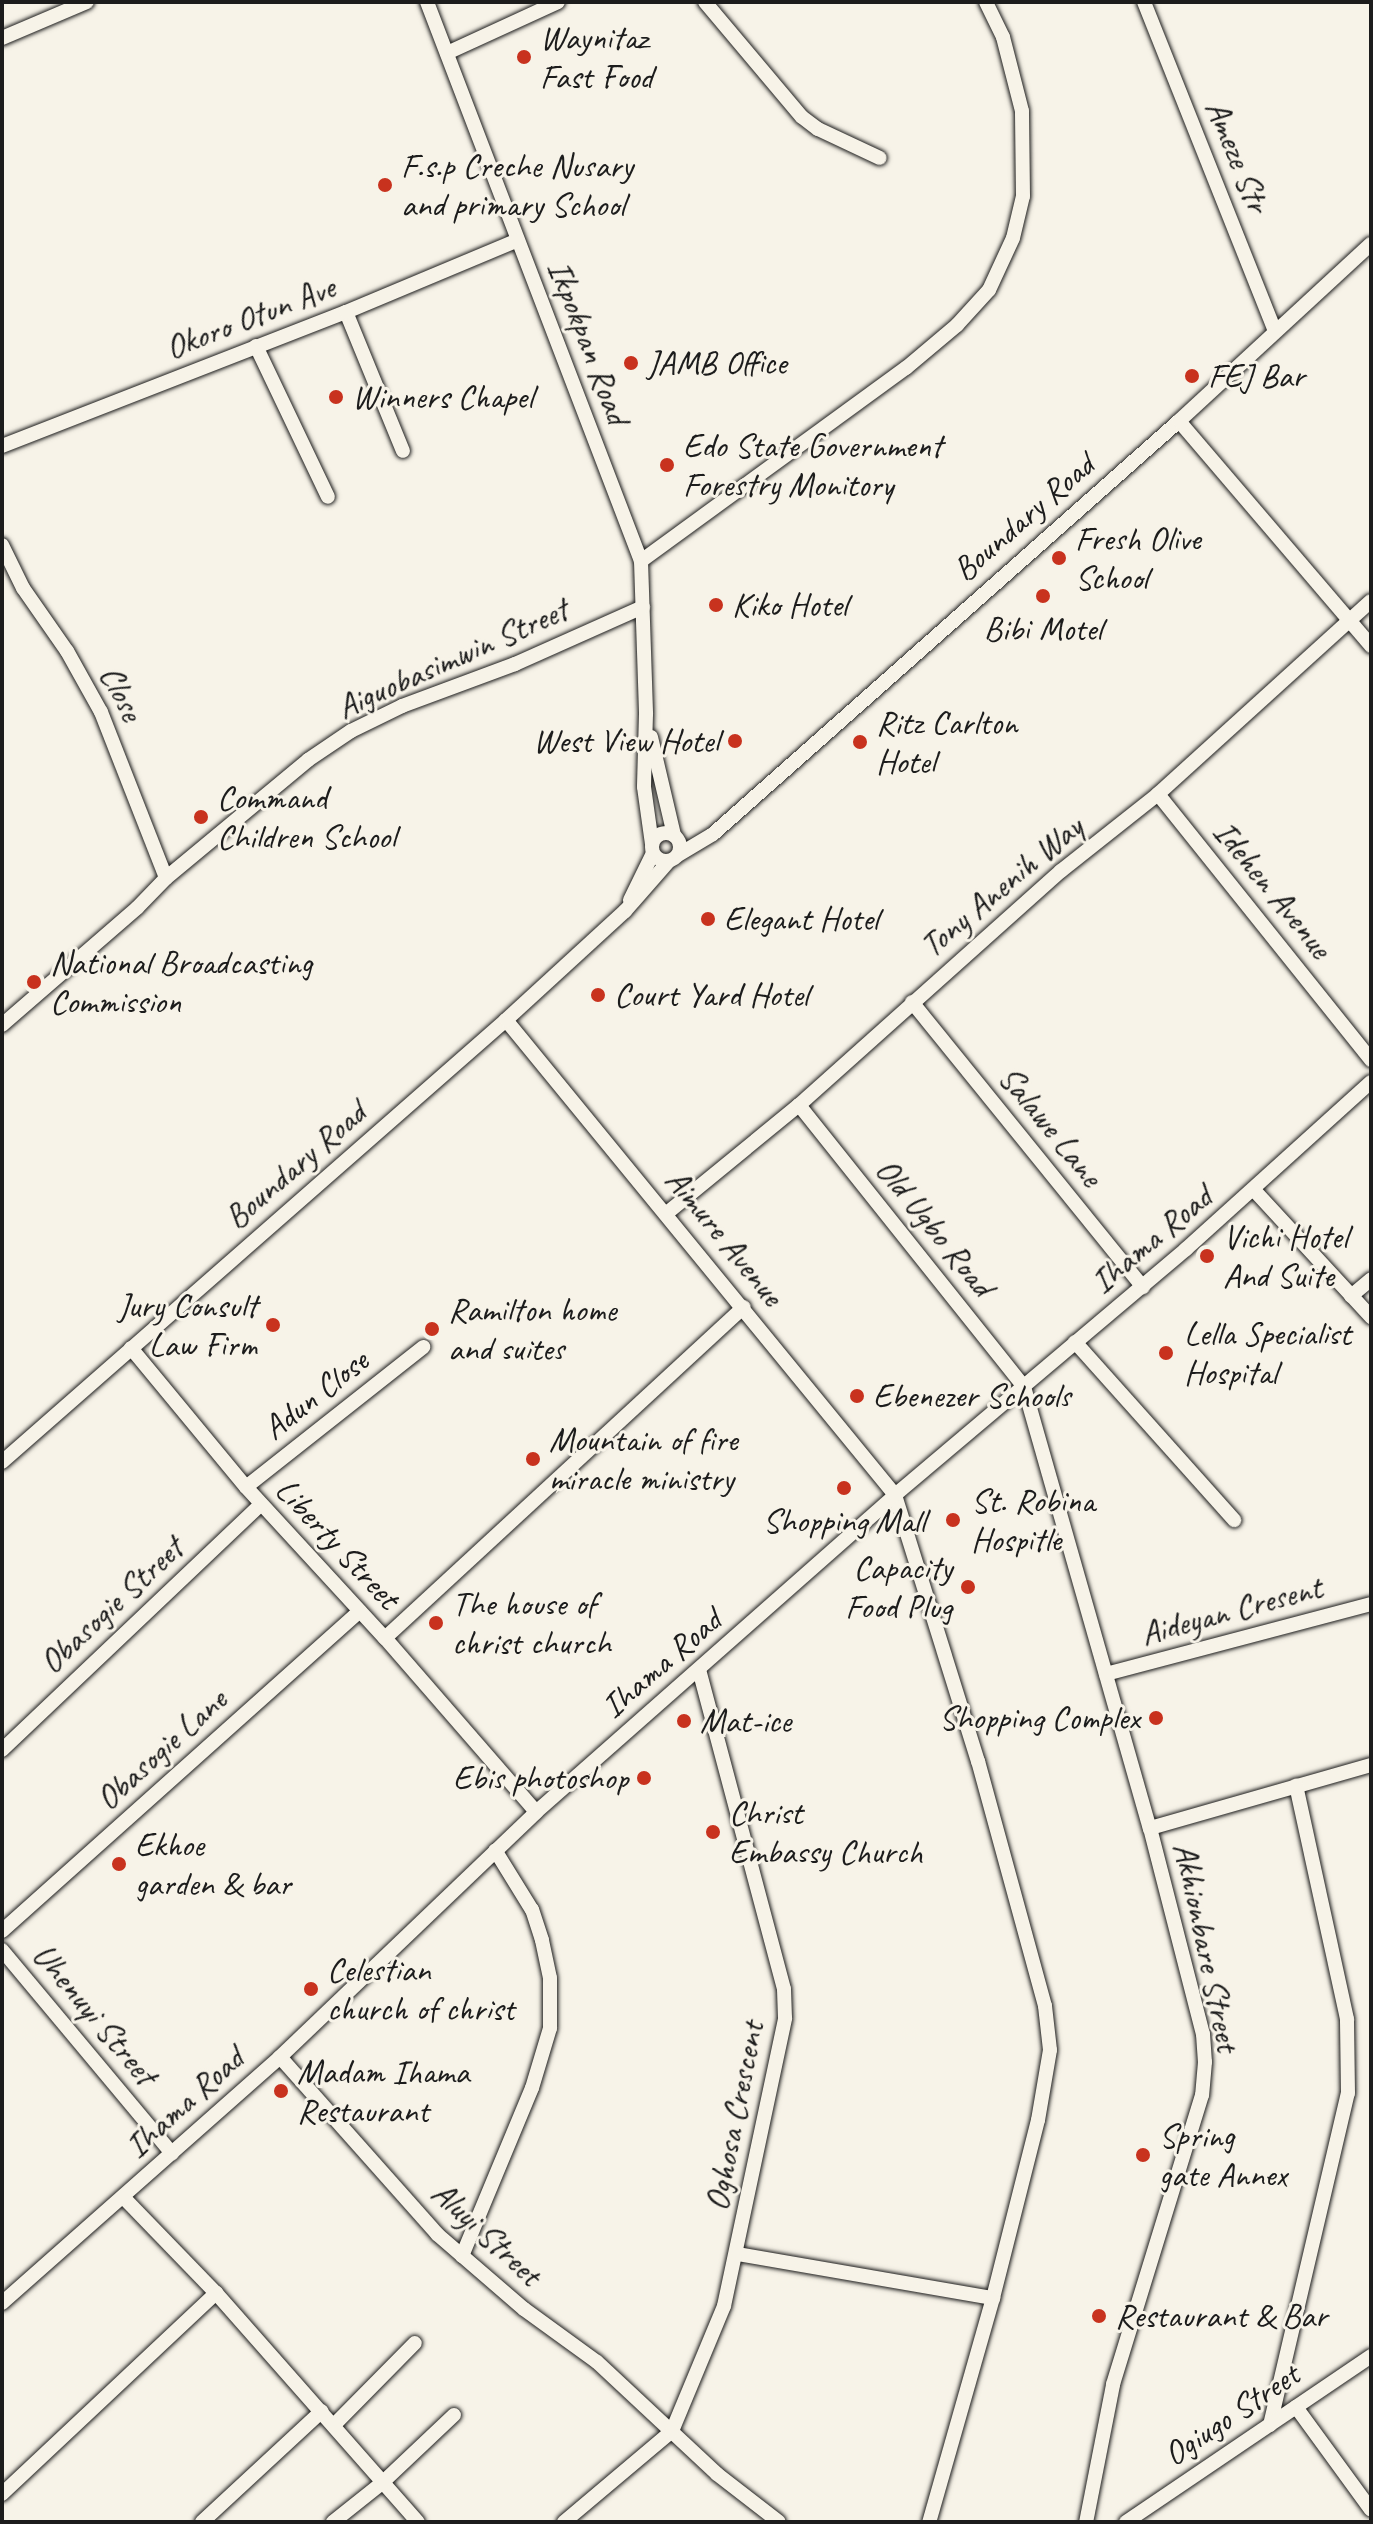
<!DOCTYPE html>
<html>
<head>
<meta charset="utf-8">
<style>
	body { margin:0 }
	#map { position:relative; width:1373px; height:2524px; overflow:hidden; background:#f7f3e8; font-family:Caveat,sans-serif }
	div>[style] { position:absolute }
	.roads { filter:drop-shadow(0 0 2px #1c1c1c) drop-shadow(0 0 2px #1c1c1c) }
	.minor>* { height:14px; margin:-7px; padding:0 7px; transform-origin:7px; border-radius:7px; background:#f7f3e8 }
	.minor>.ring { margin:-7px; padding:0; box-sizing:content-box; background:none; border:14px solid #f7f3e8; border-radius:50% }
	.dots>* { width:22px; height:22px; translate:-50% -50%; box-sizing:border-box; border:4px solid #f7f3e8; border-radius:50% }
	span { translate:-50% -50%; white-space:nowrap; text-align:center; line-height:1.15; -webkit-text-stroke:6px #f7f3e8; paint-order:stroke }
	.poi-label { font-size:34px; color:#1c1c1c }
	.left { translate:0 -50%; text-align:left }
	.right { translate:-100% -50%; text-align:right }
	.street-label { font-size:34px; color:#1c1c1c }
	.frame { position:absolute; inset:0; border:4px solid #1c1c1c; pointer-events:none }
</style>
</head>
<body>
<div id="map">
	<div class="roads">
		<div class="minor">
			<div style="left:427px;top:2px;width:599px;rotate:69.05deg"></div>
			<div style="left:641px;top:561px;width:153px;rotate:88.1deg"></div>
			<div style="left:646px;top:714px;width:73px;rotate:91.6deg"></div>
			<div style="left:644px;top:787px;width:58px;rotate:82deg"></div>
			<div style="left:705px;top:2px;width:150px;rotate:49.9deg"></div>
			<div style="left:802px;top:117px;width:20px;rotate:37deg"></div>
			<div style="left:818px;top:129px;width:68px;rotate:25.1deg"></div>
			<div style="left:1144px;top:2px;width:354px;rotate:68.3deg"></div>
			<div style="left:2px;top:38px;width:92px;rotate:-23deg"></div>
			<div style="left:447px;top:53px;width:122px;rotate:-24.7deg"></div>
			<div style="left:346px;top:312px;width:150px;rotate:67.7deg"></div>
			<div style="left:256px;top:346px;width:167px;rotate:64.5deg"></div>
			<div style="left:1179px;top:421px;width:296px;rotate:49.5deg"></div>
			<div style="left:2px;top:446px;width:369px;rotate:-21.3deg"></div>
			<div style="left:346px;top:312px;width:186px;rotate:-22.7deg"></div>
			<div style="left:2px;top:545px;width:48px;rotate:64deg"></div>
			<div style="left:23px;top:588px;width:77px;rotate:55.1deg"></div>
			<div style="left:67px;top:651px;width:70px;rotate:60.9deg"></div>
			<div style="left:101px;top:712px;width:178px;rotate:68.6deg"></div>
			<div style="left:641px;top:561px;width:328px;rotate:-36.1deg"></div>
			<div style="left:906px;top:368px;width:67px;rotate:-40.1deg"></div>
			<div style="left:957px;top:325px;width:47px;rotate:-47.6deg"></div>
			<div style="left:989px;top:290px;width:57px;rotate:-65.2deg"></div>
			<div style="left:1013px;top:238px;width:43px;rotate:-76.6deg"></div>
			<div style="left:1023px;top:196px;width:85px;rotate:-90.7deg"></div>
			<div style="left:1022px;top:111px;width:76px;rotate:-104.4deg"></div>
			<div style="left:1003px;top:37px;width:39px;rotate:-116deg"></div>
			<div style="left:651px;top:737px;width:101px;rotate:76.8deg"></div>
			<div style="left:1158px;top:794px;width:341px;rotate:51.3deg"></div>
			<div class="ring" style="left:652px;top:833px;width:14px;height:14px"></div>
			<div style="left:678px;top:855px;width:41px;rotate:-31deg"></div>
			<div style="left:713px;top:834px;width:623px;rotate:-41.55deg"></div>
			<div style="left:1179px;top:421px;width:261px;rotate:-42.7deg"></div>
			<div style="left:630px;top:900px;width:52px;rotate:-63.9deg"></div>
			<div style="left:912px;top:1002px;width:367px;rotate:51deg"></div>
			<div style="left:506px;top:1020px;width:614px;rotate:50.68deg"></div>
			<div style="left:895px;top:1495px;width:279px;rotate:72.7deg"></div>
			<div style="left:978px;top:1761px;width:254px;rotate:74.7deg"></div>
			<div style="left:1045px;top:2006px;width:44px;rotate:83.5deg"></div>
			<div style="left:1050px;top:2050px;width:71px;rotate:99.7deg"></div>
			<div style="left:1038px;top:2120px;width:184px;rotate:104.2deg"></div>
			<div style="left:993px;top:2298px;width:233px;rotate:105.9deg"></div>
			<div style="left:2px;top:1025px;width:179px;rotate:-40.9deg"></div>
			<div style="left:137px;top:908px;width:42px;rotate:-46deg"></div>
			<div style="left:166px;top:878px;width:185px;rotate:-39.7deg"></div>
			<div style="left:308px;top:760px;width:52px;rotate:-34deg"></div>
			<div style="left:351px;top:731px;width:57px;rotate:-26.1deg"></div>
			<div style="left:402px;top:706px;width:121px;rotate:-20.4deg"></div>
			<div style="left:515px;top:664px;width:140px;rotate:-24deg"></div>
			<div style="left:799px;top:1105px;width:361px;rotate:51.4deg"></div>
			<div style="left:1024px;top:1387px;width:459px;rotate:74.1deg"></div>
			<div style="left:1150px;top:1828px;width:213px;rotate:75.6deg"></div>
			<div style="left:1203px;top:2034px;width:28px;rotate:86deg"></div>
			<div style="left:1205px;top:2062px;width:33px;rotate:95deg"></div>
			<div style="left:1202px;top:2095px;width:303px;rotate:107.1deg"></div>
			<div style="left:1113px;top:2385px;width:140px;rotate:101.1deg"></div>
			<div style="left:1254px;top:1190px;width:173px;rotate:47.3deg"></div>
			<div style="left:667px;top:1213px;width:171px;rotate:-39.3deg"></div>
			<div style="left:799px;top:1105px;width:351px;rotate:-41.8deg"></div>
			<div style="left:1061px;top:871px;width:124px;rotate:-38.4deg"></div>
			<div style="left:1158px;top:794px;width:287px;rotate:-42.2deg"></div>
			<div style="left:1351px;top:1296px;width:26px;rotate:-40deg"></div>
			<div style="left:1075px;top:1342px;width:239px;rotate:48.2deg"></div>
			<div style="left:131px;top:1348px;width:180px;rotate:50.4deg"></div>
			<div style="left:246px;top:1487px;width:205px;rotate:47.4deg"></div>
			<div style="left:385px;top:1638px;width:230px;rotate:49deg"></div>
			<div style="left:2px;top:1462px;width:670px;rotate:-41.25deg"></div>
			<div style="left:506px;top:1020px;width:161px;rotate:-42.5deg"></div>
			<div style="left:625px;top:911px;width:65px;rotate:-48.7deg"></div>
			<div style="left:246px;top:1487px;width:226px;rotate:-38.3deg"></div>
			<div style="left:385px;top:1638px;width:488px;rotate:-42.7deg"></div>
			<div style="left:1106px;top:1674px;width:274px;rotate:-14.8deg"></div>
			<div style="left:2px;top:1750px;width:357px;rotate:-43.5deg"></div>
			<div style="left:1150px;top:1828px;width:230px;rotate:-15.9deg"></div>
			<div style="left:2px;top:1931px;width:480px;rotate:-41.8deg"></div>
			<div style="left:2px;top:1950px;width:265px;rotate:50.1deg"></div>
			<div style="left:280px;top:2057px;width:237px;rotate:48.4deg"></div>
			<div style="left:437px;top:2234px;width:115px;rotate:40.8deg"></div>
			<div style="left:524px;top:2309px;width:90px;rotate:36deg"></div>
			<div style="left:597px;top:2362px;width:164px;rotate:43deg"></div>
			<div style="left:717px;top:2474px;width:78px;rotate:37.7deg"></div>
			<div style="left:123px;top:2197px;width:134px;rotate:45.9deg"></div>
			<div style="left:216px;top:2293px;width:305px;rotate:48.6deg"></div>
			<div style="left:738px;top:2254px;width:259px;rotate:9.8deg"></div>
			<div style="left:462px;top:2256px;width:182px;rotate:-67.4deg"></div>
			<div style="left:532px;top:2088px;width:63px;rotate:-73.3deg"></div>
			<div style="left:550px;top:2028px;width:50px;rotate:-90deg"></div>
			<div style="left:550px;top:1978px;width:39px;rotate:-102deg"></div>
			<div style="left:542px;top:1940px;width:32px;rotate:-108deg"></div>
			<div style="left:532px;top:1910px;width:70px;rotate:-121.7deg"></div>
			<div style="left:2px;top:2303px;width:371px;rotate:-41.5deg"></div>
			<div style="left:280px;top:2057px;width:354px;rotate:-43.7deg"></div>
			<div style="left:536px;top:1812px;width:479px;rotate:-41.4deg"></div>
			<div style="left:895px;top:1495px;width:381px;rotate:-40.2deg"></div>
			<div style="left:1186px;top:1249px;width:249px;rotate:-42.1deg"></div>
			<div style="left:1296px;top:2407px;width:127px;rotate:53.9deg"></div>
			<div style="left:334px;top:2425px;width:115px;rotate:-45.4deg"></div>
			<div style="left:1270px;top:2425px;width:341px;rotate:-76.8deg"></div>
			<div style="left:1348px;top:2093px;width:74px;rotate:-90.8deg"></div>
			<div style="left:1347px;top:2019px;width:239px;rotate:-102.3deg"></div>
			<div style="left:2px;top:2494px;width:294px;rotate:-43.2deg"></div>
			<div style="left:202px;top:2522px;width:163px;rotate:-42.8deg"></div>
			<div style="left:333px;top:2522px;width:63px;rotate:-38.5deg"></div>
			<div style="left:382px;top:2483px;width:99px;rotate:-43.4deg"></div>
			<div style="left:564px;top:2522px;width:141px;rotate:-40.1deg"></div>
			<div style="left:672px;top:2431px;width:135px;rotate:-67.4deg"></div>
			<div style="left:724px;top:2306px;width:294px;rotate:-78deg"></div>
			<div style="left:785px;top:2018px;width:29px;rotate:-92deg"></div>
			<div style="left:784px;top:1989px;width:330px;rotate:-104.9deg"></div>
			<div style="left:1126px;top:2522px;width:296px;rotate:-34.1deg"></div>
		</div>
	</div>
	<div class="dots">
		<div style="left:524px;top:57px;background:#c8321e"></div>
		<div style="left:385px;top:185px;background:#c8321e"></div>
		<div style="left:631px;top:363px;background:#c8321e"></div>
		<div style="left:1192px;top:376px;background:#c8321e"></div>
		<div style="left:336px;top:397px;background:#c8321e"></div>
		<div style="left:667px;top:465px;background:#c8321e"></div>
		<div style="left:1059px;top:558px;background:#c8321e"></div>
		<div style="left:1043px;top:596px;background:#c8321e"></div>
		<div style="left:716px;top:605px;background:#c8321e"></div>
		<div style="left:735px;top:741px;background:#c8321e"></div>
		<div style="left:860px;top:742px;background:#c8321e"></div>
		<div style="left:201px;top:817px;background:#c8321e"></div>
		<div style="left:708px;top:919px;background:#c8321e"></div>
		<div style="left:34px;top:982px;background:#c8321e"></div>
		<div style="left:598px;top:995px;background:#c8321e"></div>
		<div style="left:1207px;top:1256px;background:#c8321e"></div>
		<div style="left:273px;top:1325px;background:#c8321e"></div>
		<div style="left:432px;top:1329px;background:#c8321e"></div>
		<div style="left:1166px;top:1353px;background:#c8321e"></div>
		<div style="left:857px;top:1396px;background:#c8321e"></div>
		<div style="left:533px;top:1459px;background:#c8321e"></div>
		<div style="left:844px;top:1488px;background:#c8321e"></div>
		<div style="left:953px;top:1520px;background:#c8321e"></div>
		<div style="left:968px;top:1587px;background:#c8321e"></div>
		<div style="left:436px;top:1623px;background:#c8321e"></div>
		<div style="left:1156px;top:1718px;background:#c8321e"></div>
		<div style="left:684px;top:1721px;background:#c8321e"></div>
		<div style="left:644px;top:1778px;background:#c8321e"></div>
		<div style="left:713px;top:1832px;background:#c8321e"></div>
		<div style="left:119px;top:1864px;background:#c8321e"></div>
		<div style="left:311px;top:1989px;background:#c8321e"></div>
		<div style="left:281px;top:2091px;background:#c8321e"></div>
		<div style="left:1143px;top:2155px;background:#c8321e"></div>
		<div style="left:1099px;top:2316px;background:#c8321e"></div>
	</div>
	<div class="poi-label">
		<span class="left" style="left:540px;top:57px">Waynitaz<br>Fast Food</span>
		<span class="left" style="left:401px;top:185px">F.s.p Creche Nusary<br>and primary School</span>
		<span class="left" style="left:647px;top:363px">JAMB Office</span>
		<span class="left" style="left:1208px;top:376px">FEJ Bar</span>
		<span class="left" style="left:352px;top:397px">Winners Chapel</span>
		<span class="left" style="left:683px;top:465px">Edo State Government<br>Forestry Monitory</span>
		<span class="left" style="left:1075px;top:558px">Fresh Olive<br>School</span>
		<span class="left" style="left:732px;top:605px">Kiko Hotel</span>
		<span style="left:1043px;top:629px">Bibi Motel</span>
		<span class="left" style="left:876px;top:742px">Ritz Carlton<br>Hotel</span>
		<span class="right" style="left:719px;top:741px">West View Hotel</span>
		<span class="left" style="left:217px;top:817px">Command<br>Children School</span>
		<span class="left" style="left:724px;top:919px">Elegant Hotel</span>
		<span class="left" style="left:50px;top:982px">National Broadcasting<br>Commission</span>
		<span class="left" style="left:614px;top:995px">Court Yard Hotel</span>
		<span class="left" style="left:1223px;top:1256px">Vichi Hotel<br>And Suite</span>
		<span class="right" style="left:257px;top:1325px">Jury Consult<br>Law Firm</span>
		<span class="left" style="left:448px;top:1329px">Ramilton home<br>and suites</span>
		<span class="left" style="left:1184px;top:1353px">Lella Specialist<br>Hospital</span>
		<span class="left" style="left:873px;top:1396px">Ebenezer Schools</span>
		<span class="left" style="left:549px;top:1459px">Mountain of fire<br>miracle ministry</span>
		<span class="left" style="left:971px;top:1520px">St. Robina<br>Hospitle</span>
		<span style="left:844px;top:1521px">Shopping Mall</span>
		<span class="right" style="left:952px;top:1587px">Capacity<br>Food Plug</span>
		<span class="left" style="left:452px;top:1623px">The house of<br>christ church</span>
		<span class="right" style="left:1140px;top:1718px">Shopping Complex</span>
		<span class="left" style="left:700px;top:1721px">Mat-ice</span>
		<span class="right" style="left:628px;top:1778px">Ebis photoshop</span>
		<span class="left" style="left:729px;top:1832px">Christ<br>Embassy Church</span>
		<span class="left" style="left:135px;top:1864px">Ekhoe<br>garden &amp; bar</span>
		<span class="left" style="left:327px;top:1989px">Celestian<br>church of christ</span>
		<span class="left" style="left:297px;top:2091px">Madam Ihama<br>Restaurant</span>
		<span class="left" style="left:1159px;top:2155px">Spring<br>gate Annex</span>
		<span class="left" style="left:1115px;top:2316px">Restaurant &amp; Bar</span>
	</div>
	<div class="street-label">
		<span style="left:1238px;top:156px;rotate:68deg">Ameze Str</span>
		<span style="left:250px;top:317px;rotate:-21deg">Okoro Otun Ave</span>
		<span style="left:589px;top:342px;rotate:69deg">Ikpokpan Road</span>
		<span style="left:1023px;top:517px;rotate:-41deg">Boundary Road</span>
		<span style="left:452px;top:658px;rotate:-24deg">Aiguobasimwin Street</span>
		<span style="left:122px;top:693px;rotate:64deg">Close</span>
		<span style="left:1001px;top:886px;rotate:-40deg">Tony Anenih Way</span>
		<span style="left:1273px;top:889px;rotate:51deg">Idehen Avenue</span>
		<span style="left:1051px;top:1126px;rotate:51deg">Salawe Lane</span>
		<span style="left:295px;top:1165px;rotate:-41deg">Boundary Road</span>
		<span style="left:935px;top:1227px;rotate:51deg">Old Ugbo Road</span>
		<span style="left:725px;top:1237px;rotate:51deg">Aimure Avenue</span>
		<span style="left:1151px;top:1239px;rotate:-40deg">Ihama Road</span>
		<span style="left:315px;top:1394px;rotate:-38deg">Adun Close</span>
		<span style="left:338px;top:1543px;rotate:47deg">Liberty Street</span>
		<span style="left:111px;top:1605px;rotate:-43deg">Obasogie Street</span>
		<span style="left:1231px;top:1610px;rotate:-15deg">Aideyan Cresent</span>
		<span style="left:661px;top:1663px;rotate:-41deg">Ihama Road</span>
		<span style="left:161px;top:1749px;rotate:-42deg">Obasogie Lane</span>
		<span style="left:1207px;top:1947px;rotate:78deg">Akhionbare Street</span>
		<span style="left:95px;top:2014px;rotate:50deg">Uhenuyi Street</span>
		<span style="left:184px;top:2102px;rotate:-42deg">Ihama Road</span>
		<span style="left:734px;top:2116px;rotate:-79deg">Oghosa Crescent</span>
		<span style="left:487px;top:2233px;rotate:43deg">Aluyi Street</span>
		<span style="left:1231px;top:2414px;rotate:-34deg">Ogiugo Street</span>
	</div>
	<div class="frame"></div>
</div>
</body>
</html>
